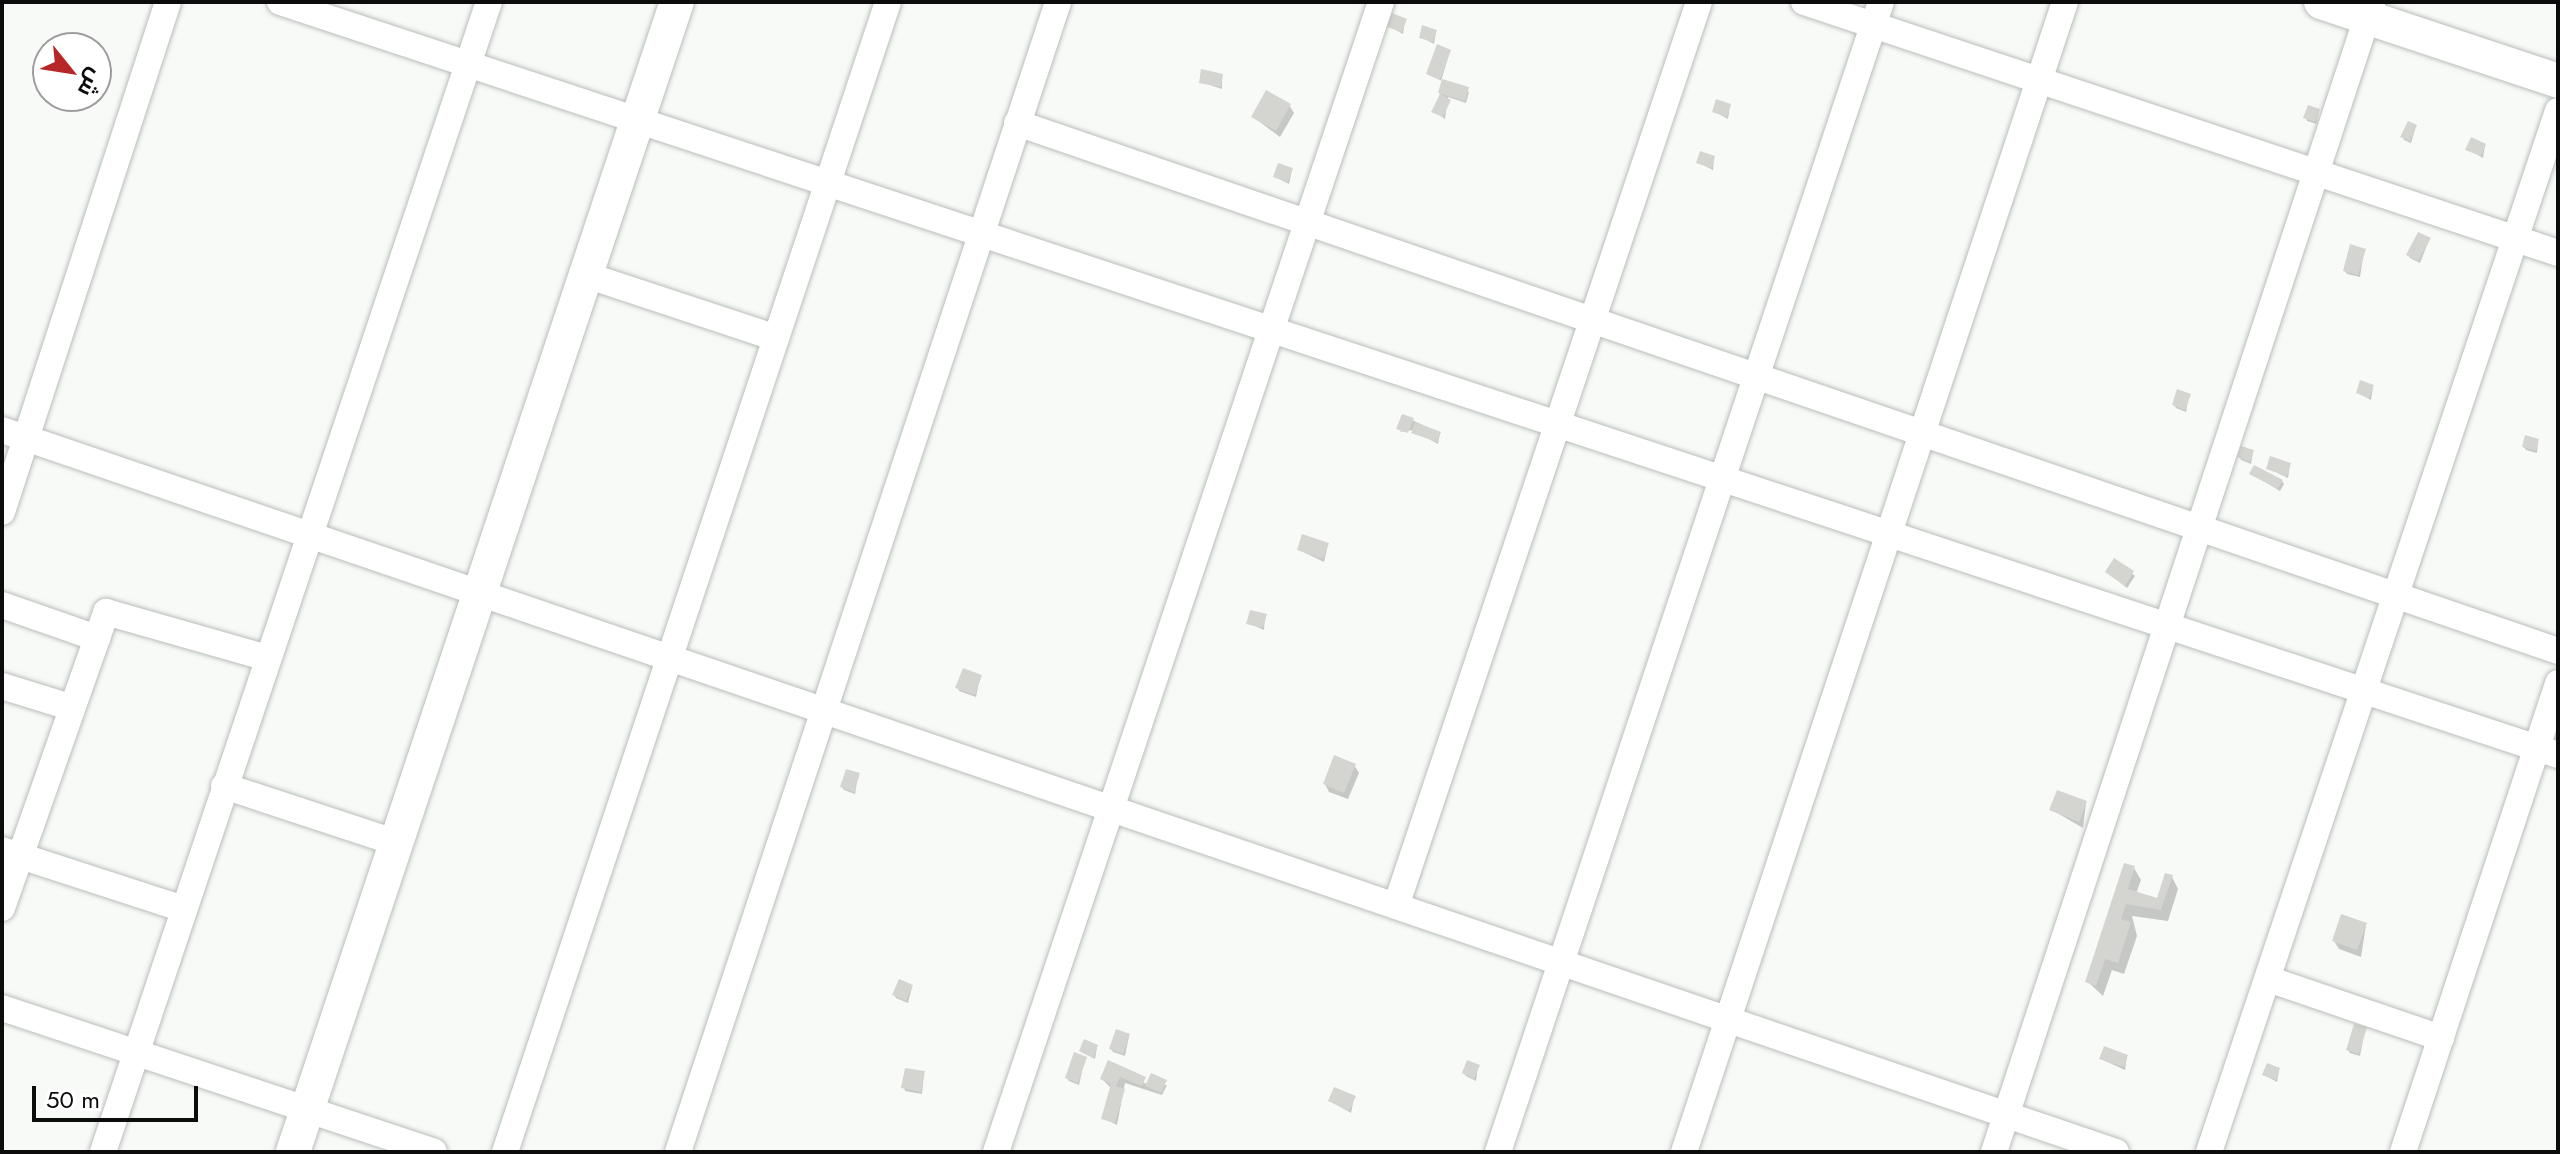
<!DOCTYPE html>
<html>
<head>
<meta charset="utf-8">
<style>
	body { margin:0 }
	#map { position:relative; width:2560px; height:1154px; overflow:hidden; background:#f7faf6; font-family:Jost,Cairo,sans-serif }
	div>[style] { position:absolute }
	.shadow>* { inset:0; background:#0003 }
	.building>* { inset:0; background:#d4d5d0 }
	.roads { filter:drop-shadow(0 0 2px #babeba) drop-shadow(0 0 2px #babeba) }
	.minor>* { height:26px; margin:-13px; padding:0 13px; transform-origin:13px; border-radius:13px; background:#fff }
	.tertiary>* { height:34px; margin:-17px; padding:0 17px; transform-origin:17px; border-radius:17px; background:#fff }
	span { translate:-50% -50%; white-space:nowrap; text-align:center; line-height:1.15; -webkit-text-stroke:6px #fff; paint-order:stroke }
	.frame { position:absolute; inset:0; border:4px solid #0b0c0b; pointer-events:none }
	.north { position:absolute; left:32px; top:32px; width:80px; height:80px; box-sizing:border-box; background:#fff; border:2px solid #9d9e9d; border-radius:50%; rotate:120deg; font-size:22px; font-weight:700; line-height:32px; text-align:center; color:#0b0c0b }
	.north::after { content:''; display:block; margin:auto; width:28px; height:36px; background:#b72727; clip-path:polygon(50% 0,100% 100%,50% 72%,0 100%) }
	.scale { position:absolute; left:32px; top:1086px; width:166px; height:36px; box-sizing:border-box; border:4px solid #0b0c0b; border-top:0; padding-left:10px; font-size:24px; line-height:28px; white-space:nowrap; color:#0b0c0b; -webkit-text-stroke:6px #fff; paint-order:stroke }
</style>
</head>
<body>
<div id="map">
	<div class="shadow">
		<div style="clip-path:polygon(1405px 20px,1403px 34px,1389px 26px)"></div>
		<div style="clip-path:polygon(1436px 32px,1434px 44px,1421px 37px)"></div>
		<div style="clip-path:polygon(1450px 51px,1441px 81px,1469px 92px,1466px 103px,1448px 97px,1445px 119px,1434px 111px,1444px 82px,1428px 74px)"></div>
		<div style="clip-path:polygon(1222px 76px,1222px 89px,1201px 82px)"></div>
		<div style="clip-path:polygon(1289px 105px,1294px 113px,1280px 137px,1253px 117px)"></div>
		<div style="clip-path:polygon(1730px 105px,1728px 119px,1715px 112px)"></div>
		<div style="clip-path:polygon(2318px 110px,2317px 124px,2307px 121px,2306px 118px)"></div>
		<div style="clip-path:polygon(2416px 126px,2411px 143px,2404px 140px,2403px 137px)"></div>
		<div style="clip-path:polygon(2485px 145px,2483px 158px,2467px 149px)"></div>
		<div style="clip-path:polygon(1714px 158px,1713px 170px,1699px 163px)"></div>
		<div style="clip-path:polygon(1292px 170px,1289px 184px,1275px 177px)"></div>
		<div style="clip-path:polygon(2429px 240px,2420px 263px,2410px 258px,2408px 255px)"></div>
		<div style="clip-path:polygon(2364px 250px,2360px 277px,2347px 274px,2345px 271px)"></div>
		<div style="clip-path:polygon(2373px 387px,2371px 400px,2358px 393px)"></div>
		<div style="clip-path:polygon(2189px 395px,2186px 412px,2176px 408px,2174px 405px)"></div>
		<div style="clip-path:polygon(1412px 420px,1440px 433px,1438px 444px,1412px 430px,1400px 432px)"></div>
		<div style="clip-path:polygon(2538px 440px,2537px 453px,2526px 450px,2524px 447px)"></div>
		<div style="clip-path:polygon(2253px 452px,2251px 464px,2241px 460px,2240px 457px)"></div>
		<div style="clip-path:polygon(2290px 465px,2288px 478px,2269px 469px)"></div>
		<div style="clip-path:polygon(2252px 474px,2282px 481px,2284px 484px,2280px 491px)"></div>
		<div style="clip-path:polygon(1328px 544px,1324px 562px,1299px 550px)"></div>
		<div style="clip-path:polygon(2115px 561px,2135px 576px,2127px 588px,2107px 572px)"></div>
		<div style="clip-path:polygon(1265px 616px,1264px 630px,1248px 623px)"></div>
		<div style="clip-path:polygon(980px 677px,976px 697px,959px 691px,958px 688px)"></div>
		<div style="clip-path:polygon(1354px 765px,1359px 773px,1348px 799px,1329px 792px,1325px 784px)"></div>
		<div style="clip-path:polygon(858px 775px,855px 794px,844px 790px,842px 787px)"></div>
		<div style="clip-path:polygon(2086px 803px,2083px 828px,2052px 810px)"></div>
		<div style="clip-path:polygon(2134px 868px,2141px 880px,2136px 894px,2158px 901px,2172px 877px,2178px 889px,2168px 921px,2132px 916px,2137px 936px,2124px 974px,2112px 970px,2103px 996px,2087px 981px)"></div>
		<div style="clip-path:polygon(2366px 925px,2361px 957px,2339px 949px,2334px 941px)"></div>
		<div style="clip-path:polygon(912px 987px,908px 1003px,896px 998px,894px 995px)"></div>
		<div style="clip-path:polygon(2365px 1029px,2360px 1056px,2350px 1053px,2348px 1050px)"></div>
		<div style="clip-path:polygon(1129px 1036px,1125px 1056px,1113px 1052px,1111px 1049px)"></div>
		<div style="clip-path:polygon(1097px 1047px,1095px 1059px,1081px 1051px)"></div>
		<div style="clip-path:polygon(2127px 1056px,2125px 1070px,2101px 1059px)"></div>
		<div style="clip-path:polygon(1085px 1058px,1079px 1085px,1069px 1081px,1067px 1078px)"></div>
		<div style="clip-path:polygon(1109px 1063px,1148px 1085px,1167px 1085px,1162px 1095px,1125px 1083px,1117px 1125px,1103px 1118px,1112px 1089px,1102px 1079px)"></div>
		<div style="clip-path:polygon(1478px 1066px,1476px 1081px,1466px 1076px,1464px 1073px)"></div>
		<div style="clip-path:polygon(2279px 1070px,2277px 1082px,2264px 1075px)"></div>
		<div style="clip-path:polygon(924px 1073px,922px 1094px,905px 1091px,904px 1087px)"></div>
		<div style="clip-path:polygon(1354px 1098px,1351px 1113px,1330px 1101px)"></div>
	</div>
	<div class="building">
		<div style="clip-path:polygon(1392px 13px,1407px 19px,1402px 32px,1387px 27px)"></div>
		<div style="clip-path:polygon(1422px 25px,1437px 30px,1433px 42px,1419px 38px)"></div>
		<div style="clip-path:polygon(1437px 44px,1451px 50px,1440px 80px,1426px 74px)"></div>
		<div style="clip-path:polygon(1201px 69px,1223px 74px,1221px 87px,1199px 83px)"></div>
		<div style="clip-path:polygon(1442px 79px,1469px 87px,1465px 101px,1438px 93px)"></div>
		<div style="clip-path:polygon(1266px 90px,1291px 104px,1276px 131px,1251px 117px)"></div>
		<div style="clip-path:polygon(1440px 94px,1451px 100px,1443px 117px,1431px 112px)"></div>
		<div style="clip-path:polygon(1716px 99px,1731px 104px,1727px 117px,1712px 112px)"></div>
		<div style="clip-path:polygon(2308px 105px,2320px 109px,2316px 122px,2303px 118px)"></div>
		<div style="clip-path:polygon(2408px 121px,2417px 125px,2410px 141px,2400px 137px)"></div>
		<div style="clip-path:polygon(2471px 137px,2486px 144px,2481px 156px,2465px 150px)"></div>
		<div style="clip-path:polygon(1700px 151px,1715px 156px,1712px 168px,1696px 163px)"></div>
		<div style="clip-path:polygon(1278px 163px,1293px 168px,1288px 182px,1273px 177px)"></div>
		<div style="clip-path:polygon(2418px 232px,2431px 238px,2418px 261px,2406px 255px)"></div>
		<div style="clip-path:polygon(2350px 244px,2366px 249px,2358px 275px,2343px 271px)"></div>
		<div style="clip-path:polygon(2360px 380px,2374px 385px,2369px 398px,2356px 393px)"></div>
		<div style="clip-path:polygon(2177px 389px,2191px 394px,2185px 410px,2172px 405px)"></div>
		<div style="clip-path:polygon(1402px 414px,1414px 418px,1408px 433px,1396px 429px)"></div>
		<div style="clip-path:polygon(1415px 422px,1441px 432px,1437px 442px,1411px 433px)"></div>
		<div style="clip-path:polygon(2525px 435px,2539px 439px,2536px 451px,2522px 447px)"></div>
		<div style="clip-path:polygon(2241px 446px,2254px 450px,2250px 462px,2237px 457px)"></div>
		<div style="clip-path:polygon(2270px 456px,2291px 463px,2287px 476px,2266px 469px)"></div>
		<div style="clip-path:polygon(2254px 465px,2283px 480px,2278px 489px,2249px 474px)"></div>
		<div style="clip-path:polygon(1302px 534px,1329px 543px,1323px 559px,1297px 550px)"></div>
		<div style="clip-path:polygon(2114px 558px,2134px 571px,2125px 586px,2105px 572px)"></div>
		<div style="clip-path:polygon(1250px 610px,1267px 614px,1263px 628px,1246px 624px)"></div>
		<div style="clip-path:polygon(963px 668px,982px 675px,975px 695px,955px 688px)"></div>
		<div style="clip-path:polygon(1334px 755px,1356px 764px,1344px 793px,1323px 784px)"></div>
		<div style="clip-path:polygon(846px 769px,860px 773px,854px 792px,840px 787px)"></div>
		<div style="clip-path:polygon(2057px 790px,2087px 801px,2079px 822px,2049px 810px)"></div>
		<div style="clip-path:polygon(2124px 863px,2135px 866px,2128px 889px,2157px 898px,2165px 873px,2173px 875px,2161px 910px,2126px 904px,2121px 919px,2131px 922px,2118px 963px,2105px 959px,2096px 986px,2085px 982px)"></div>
		<div style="clip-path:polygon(2341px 914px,2367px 923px,2357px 950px,2332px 941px)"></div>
		<div style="clip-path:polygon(899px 979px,913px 985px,906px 1001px,892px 995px)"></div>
		<div style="clip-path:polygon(2354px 1024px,2367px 1027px,2359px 1054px,2346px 1050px)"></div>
		<div style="clip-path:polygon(1116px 1029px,1130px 1034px,1123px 1054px,1109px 1049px)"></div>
		<div style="clip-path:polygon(1084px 1039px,1098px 1045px,1093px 1058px,1079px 1051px)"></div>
		<div style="clip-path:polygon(2104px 1046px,2128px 1055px,2124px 1067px,2099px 1059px)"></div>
		<div style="clip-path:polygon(1074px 1052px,1087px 1057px,1078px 1083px,1065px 1078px)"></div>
		<div style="clip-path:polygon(1108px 1060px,1146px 1077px,1142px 1086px,1120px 1077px,1116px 1086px,1125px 1089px,1115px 1123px,1101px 1119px,1111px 1084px,1100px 1079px)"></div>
		<div style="clip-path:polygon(1467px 1060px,1480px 1065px,1474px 1079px,1462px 1073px)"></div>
		<div style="clip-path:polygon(2267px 1063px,2280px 1068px,2276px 1080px,2262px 1075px)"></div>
		<div style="clip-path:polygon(905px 1068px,925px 1071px,921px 1092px,901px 1088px)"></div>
		<div style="clip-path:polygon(1151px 1073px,1167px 1080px,1161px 1093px,1145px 1086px)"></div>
		<div style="clip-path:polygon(1334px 1087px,1356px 1096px,1349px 1111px,1328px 1101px)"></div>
	</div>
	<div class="roads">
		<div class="minor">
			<div style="left:280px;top:2px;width:2399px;rotate:18.29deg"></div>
			<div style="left:1804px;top:2px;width:795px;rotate:18.41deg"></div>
			<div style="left:1017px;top:123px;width:1629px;rotate:18.91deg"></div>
			<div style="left:586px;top:275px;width:200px;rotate:18.3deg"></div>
			<div style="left:2px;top:430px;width:2234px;rotate:18.86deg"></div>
			<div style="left:2px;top:512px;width:536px;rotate:-71.97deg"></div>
			<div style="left:2px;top:605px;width:101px;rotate:19.2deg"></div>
			<div style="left:2px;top:686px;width:71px;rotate:17.2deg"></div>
			<div style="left:224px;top:786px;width:182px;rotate:18.2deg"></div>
			<div style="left:2px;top:850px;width:188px;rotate:18deg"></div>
			<div style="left:1396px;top:906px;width:953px;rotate:-71.47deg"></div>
			<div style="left:2px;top:908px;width:314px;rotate:-70.6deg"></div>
			<div style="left:106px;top:612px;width:168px;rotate:15.9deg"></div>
			<div style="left:2268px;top:979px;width:183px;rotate:18.8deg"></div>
			<div style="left:2px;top:1008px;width:455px;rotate:18.4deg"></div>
			<div style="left:103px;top:1152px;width:1213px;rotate:-71.45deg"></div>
			<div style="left:505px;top:1152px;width:1212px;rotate:-71.58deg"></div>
			<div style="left:678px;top:1152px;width:1211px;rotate:-71.71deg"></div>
			<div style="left:996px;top:1152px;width:1213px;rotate:-71.49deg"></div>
			<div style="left:1498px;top:1152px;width:1212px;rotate:-71.58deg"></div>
			<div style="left:1684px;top:1152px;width:1211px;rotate:-71.67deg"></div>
			<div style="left:1994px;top:1152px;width:1211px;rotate:-71.8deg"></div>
			<div style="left:2209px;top:1152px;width:1098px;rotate:-71.47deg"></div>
			<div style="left:2403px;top:1152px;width:494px;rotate:-71.7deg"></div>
		</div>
		<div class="tertiary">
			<div style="left:2321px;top:2px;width:250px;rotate:18.4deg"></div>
			<div style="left:293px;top:1152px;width:1212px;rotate:-71.54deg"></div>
		</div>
	</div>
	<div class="frame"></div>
	<div class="north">ش</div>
	<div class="scale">50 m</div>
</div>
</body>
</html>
